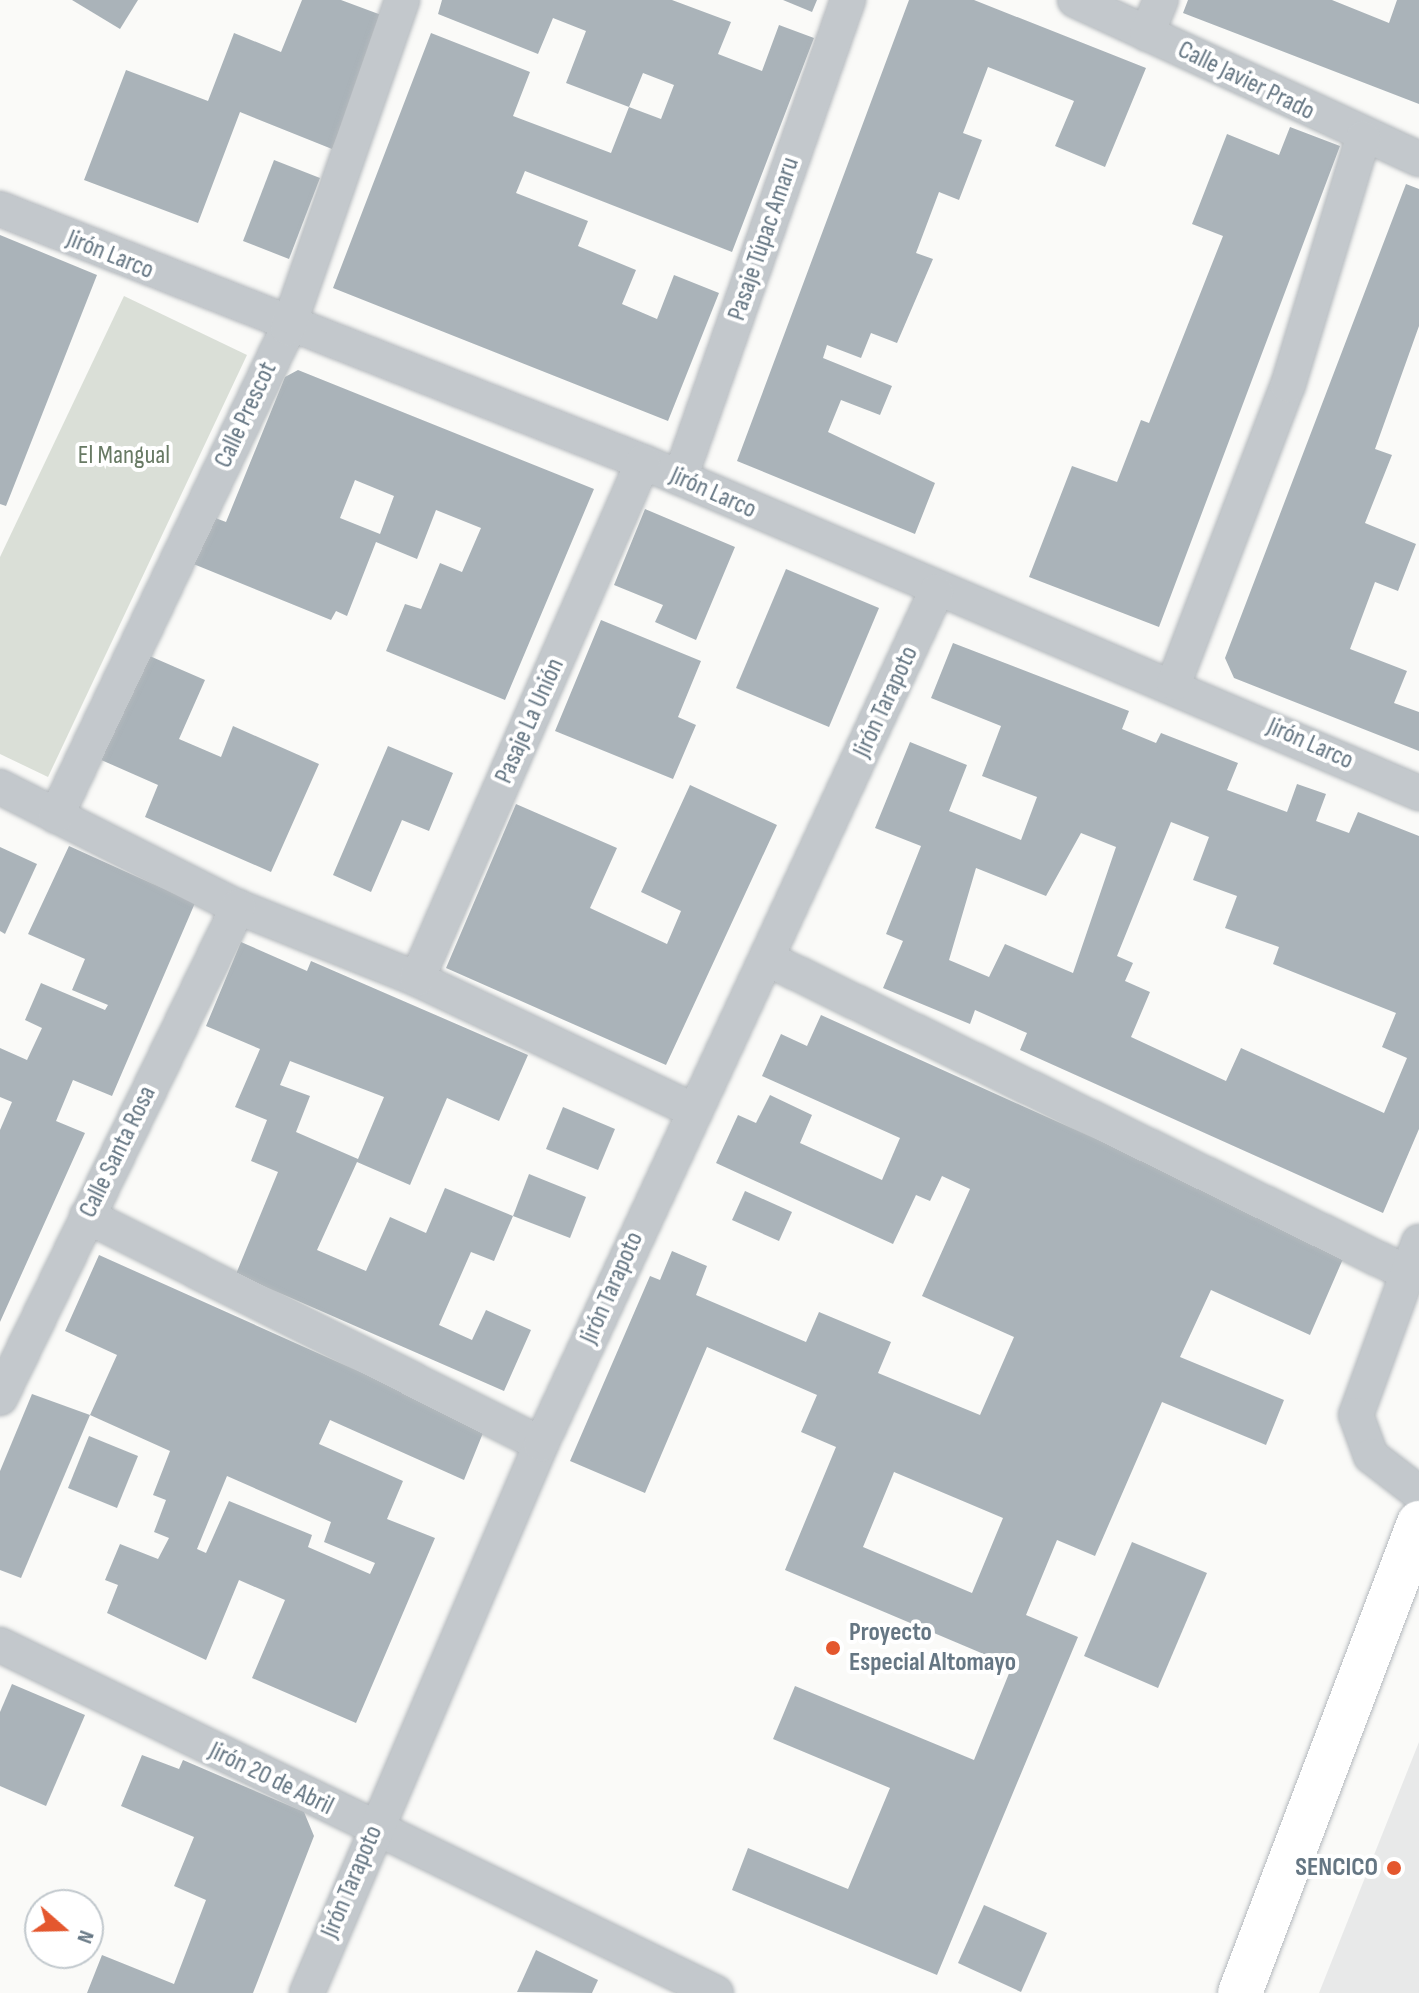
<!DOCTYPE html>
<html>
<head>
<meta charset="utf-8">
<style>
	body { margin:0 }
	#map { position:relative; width:1419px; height:1993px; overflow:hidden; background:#fafaf8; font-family:"Sofia Sans Condensed",sans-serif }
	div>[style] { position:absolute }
	.built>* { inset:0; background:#e8e9e9 }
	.green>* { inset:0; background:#dadfd7 }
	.building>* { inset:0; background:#aab3b9 }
	.roads { filter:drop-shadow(0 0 2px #b4b9bd) drop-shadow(0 0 2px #b4b9bd) }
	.street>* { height:34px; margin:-17px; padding:0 17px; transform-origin:17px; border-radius:17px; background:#c3c8cc }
	.highway>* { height:44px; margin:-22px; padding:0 22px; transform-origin:22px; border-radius:22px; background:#fff }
	.dots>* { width:22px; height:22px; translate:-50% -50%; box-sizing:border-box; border:4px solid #fff; border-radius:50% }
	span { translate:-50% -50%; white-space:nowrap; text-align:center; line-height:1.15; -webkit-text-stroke:8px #fff; paint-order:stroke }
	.street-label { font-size:26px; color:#657683 }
	.park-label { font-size:26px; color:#687a64 }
	.poi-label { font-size:26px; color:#657683; font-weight:700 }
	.left { translate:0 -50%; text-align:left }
	.right { translate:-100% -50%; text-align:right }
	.north { position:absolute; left:24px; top:1889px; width:80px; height:80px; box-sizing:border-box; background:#fff; border:2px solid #c1c8cd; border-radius:50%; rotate:110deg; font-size:22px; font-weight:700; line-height:32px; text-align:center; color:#657683 }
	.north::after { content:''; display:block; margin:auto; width:28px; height:36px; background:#e4572e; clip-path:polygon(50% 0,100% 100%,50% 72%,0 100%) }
</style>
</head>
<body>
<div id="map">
	<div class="built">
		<div style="clip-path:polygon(1419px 1742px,1419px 1993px,1319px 1993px)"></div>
	</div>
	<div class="green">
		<div style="clip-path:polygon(124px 296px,247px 355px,48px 777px,0 754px,0 557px)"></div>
	</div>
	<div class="building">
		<div style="clip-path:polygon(72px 0,138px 0,120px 29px)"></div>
		<div style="clip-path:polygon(302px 0,341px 0,384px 16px,332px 149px,240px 112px,198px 223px,84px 180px,126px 70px,208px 101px,234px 33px,281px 52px)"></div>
		<div style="clip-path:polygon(442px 0,672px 0,731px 22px,718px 54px,762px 71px,779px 25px,814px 38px,732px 252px,525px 171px,516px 193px,588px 221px,578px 246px,636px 270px,622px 304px,657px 319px,674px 275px,719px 293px,668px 421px,333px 288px,431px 33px,530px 72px,513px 116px,611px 153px,629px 107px,661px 119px,674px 85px,643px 73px,629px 107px,566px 83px,586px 31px,553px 18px,538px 54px,438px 14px)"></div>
		<div style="clip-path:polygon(783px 0,817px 0,812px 12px)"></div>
		<div style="clip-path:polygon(909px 0,974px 0,1146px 68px,1105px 167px,1055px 146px,1074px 101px,988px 67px,963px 133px,982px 140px,959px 200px,939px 192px,916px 253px,933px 259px,897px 343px,871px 333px,861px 358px,827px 345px,823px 358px,892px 386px,880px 415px,841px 400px,828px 432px,935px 483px,915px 534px,737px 461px)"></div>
		<div style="clip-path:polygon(1188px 0,1332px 0,1389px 23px,1397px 0,1419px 0,1419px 104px,1183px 13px)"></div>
		<div style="clip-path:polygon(1290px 127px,1340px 146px,1159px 627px,1029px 577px,1072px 466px,1117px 482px,1141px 420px,1149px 423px,1223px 236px,1192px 224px,1227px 134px,1279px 155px)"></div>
		<div style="clip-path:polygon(274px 160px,320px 178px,289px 259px,243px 241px)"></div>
		<div style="clip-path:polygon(1406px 184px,1419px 189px,1419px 326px,1375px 449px,1392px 455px,1365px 523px,1416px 544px,1398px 591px,1375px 582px,1350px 649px,1407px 671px,1394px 703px,1419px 712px,1419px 751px,1234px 678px,1225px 658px)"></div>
		<div style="clip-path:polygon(0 235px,97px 275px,6px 506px,0 504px)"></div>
		<div style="clip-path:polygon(evenodd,298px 370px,594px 489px,505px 700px,386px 651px,405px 604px,421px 609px,440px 563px,462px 572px,481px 528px,436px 510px,417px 559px,376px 542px,347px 616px,336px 611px,331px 620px,191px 563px,210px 516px,226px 522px,285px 377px,298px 370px,355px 480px,394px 496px,380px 534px,340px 518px,355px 480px)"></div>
		<div style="clip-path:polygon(645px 509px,735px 547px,696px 640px,655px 622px,663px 605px,614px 585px)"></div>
		<div style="clip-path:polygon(786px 569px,879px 608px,829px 727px,736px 688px)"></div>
		<div style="clip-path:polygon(601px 620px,701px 661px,678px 717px,696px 725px,673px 779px,555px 731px)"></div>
		<div style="clip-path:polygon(evenodd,953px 643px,1129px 711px,1122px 729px,1156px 743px,1161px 733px,1238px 763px,1227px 790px,1287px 812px,1297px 784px,1326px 794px,1316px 821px,1349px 833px,1358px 812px,1419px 836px,1419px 1129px,1383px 1213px,1020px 1050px,1027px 1033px,975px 1010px,970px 1024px,883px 988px,903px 941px,886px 934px,921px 846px,875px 828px,910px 742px,967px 765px,949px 811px,1021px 840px,1037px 797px,982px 776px,1001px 726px,931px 698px,953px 643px,1171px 822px,1209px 837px,1193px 880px,1237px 896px,1225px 928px,1279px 947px,1273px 964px,1396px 1013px,1382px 1047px,1407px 1058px,1384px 1113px,1241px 1048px,1226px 1081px,1131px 1037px,1150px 992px,1125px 981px,1133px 963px,1117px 956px,1171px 822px,953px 643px,1081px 833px,1116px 847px,1073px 973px,1005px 944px,989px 977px,949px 960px,976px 868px,1046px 896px,1081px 833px)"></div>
		<div style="clip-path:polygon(145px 654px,205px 680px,179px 739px,221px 757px,233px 726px,319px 764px,271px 872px,145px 817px,158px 785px,99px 759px)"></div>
		<div style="clip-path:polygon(388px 746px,453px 773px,429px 831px,402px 820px,371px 892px,333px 875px)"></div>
		<div style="clip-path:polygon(690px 785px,777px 825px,666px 1065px,446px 968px,516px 804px,617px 848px,590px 908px,667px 944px,681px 911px,641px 892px)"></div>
		<div style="clip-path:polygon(69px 846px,195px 903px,112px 1096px,73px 1080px,56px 1121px,85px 1133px,0 1322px,0 1130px,12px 1102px,0 1097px,0 1048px,27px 1060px,42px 1028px,25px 1020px,41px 983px,105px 1010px,108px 1005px,72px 990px,85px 959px,28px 934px)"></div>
		<div style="clip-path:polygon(0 847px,37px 864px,5px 934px,0 931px)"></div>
		<div style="clip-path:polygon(evenodd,241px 942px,307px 971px,311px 961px,528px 1055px,499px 1121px,447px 1098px,410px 1185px,357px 1162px,317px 1250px,366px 1271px,390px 1217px,426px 1233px,445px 1188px,513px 1216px,494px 1261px,471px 1252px,439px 1325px,472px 1340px,486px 1310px,531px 1330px,504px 1391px,236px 1274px,278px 1172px,251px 1161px,267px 1120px,235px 1107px,260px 1049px,206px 1026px,241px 942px,290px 1061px,384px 1097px,358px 1159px,296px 1132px,310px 1096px,280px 1085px,290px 1061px)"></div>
		<div style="clip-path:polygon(evenodd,821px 1015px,1346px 1252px,1310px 1335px,1211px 1290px,1180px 1357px,1284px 1400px,1266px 1445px,1162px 1402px,1095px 1556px,1057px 1540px,1026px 1615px,1078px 1637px,937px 1975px,732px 1890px,748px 1848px,848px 1889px,890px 1788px,773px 1739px,795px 1686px,974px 1760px,1012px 1666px,785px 1570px,836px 1447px,801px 1432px,817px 1395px,707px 1347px,645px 1493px,570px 1461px,650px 1276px,660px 1280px,672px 1251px,707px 1266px,696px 1295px,806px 1342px,819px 1312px,891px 1342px,878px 1373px,980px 1415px,1014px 1337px,922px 1296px,970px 1189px,942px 1176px,930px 1201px,916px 1195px,893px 1244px,716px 1163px,738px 1115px,756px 1123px,770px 1095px,812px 1115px,800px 1143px,882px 1180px,900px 1138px,762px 1076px,781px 1034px,807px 1046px,821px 1015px,894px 1472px,1003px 1518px,972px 1593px,863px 1547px,894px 1472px)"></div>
		<div style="clip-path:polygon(563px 1107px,615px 1129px,598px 1170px,546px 1149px)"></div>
		<div style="clip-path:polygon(529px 1174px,586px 1197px,570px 1238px,513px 1216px)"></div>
		<div style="clip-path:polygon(745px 1191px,792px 1212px,779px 1241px,732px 1220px)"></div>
		<div style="clip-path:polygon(evenodd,99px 1255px,485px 1428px,464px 1480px,330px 1420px,319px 1444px,403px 1481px,387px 1519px,435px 1538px,356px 1723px,252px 1678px,285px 1600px,239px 1580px,206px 1660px,107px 1613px,118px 1585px,105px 1580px,120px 1544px,158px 1559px,169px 1538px,154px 1532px,166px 1500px,153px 1495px,170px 1451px,90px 1415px,117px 1355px,65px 1331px,99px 1255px,227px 1476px,331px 1522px,324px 1542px,375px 1563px,370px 1574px,308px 1547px,312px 1535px,229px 1501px,206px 1553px,197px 1549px,227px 1476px)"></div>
		<div style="clip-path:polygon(32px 1394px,90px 1415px,21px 1578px,0 1570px,0 1471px)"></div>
		<div style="clip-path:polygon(89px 1436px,138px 1456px,117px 1508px,68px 1488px)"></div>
		<div style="clip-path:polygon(1132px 1542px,1207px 1573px,1158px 1688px,1084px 1656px)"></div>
		<div style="clip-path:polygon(12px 1684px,85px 1715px,46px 1806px,0 1786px,0 1712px)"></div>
		<div style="clip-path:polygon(142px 1755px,179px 1769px,183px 1760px,304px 1812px,314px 1836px,253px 1993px,87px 1993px,102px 1955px,174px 1984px,206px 1900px,174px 1886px,194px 1837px,121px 1806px)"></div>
		<div style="clip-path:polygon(984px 1905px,1047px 1933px,1021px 1992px,958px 1963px)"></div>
		<div style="clip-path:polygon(536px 1950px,598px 1980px,592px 1993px,517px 1992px)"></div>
	</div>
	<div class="roads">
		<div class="street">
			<div style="left:1075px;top:0;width:379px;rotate:24.8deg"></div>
			<div style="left:1147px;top:34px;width:37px;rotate:-68deg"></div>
			<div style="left:0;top:209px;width:691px;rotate:21.48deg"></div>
			<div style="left:643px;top:462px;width:844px;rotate:23.1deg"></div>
			<div style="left:680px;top:478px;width:507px;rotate:-70.64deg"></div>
			<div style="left:1174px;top:683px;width:319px;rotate:-69.1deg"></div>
			<div style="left:1288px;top:385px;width:258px;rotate:-73.1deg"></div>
			<div style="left:0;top:787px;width:267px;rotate:26.8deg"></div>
			<div style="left:238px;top:907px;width:193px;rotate:21.9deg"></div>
			<div style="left:417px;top:979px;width:306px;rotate:25.4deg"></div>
			<div style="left:56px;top:816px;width:540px;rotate:-64.57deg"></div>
			<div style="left:288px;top:328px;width:347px;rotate:-70.8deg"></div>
			<div style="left:768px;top:959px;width:714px;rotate:26.17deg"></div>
			<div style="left:417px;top:979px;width:564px;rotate:-66.39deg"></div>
			<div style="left:87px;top:1216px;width:508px;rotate:26.67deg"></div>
			<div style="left:1419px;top:1242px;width:184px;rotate:110deg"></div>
			<div style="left:1356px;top:1415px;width:44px;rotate:69.9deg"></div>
			<div style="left:1371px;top:1456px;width:61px;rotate:37.6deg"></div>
			<div style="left:0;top:1398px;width:546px;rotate:-64.14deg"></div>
			<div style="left:0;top:1645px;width:796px;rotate:25.92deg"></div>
			<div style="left:307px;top:1993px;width:597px;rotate:-66.91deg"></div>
			<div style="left:541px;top:1444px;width:939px;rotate:-65.13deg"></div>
		</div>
		<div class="highway">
			<div style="left:1240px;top:1993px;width:503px;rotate:-69.15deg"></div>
		</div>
	</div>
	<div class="dots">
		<div style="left:833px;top:1648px;background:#e4572e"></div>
		<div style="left:1394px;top:1868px;background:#e4572e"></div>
	</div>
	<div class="street-label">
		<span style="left:1246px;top:81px;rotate:26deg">Calle Javier Prado</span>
		<span style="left:764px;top:239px;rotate:-71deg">Pasaje Túpac Amaru</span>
		<span style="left:110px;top:255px;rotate:22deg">Jirón Larco</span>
		<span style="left:246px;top:415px;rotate:-65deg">Calle Prescot</span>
		<span style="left:713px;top:493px;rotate:24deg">Jirón Larco</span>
		<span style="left:886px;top:702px;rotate:-65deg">Jirón Tarapoto</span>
		<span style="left:530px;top:721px;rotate:-66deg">Pasaje La Unión</span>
		<span style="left:1310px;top:744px;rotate:24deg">Jirón Larco</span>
		<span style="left:118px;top:1152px;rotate:-64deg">Calle Santa Rosa</span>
		<span style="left:612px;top:1288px;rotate:-66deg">Jirón Tarapoto</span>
		<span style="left:271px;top:1779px;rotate:26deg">Jirón 20 de Abril</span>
		<span style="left:352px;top:1882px;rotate:-67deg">Jirón Tarapoto</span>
	</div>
	<div class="park-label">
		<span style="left:124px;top:456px">El Mangual</span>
	</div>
	<div class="poi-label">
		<span class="left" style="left:849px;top:1648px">Proyecto<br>Especial Altomayo</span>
		<span class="right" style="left:1378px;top:1868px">SENCICO</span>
	</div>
	<div class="north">N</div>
</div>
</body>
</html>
